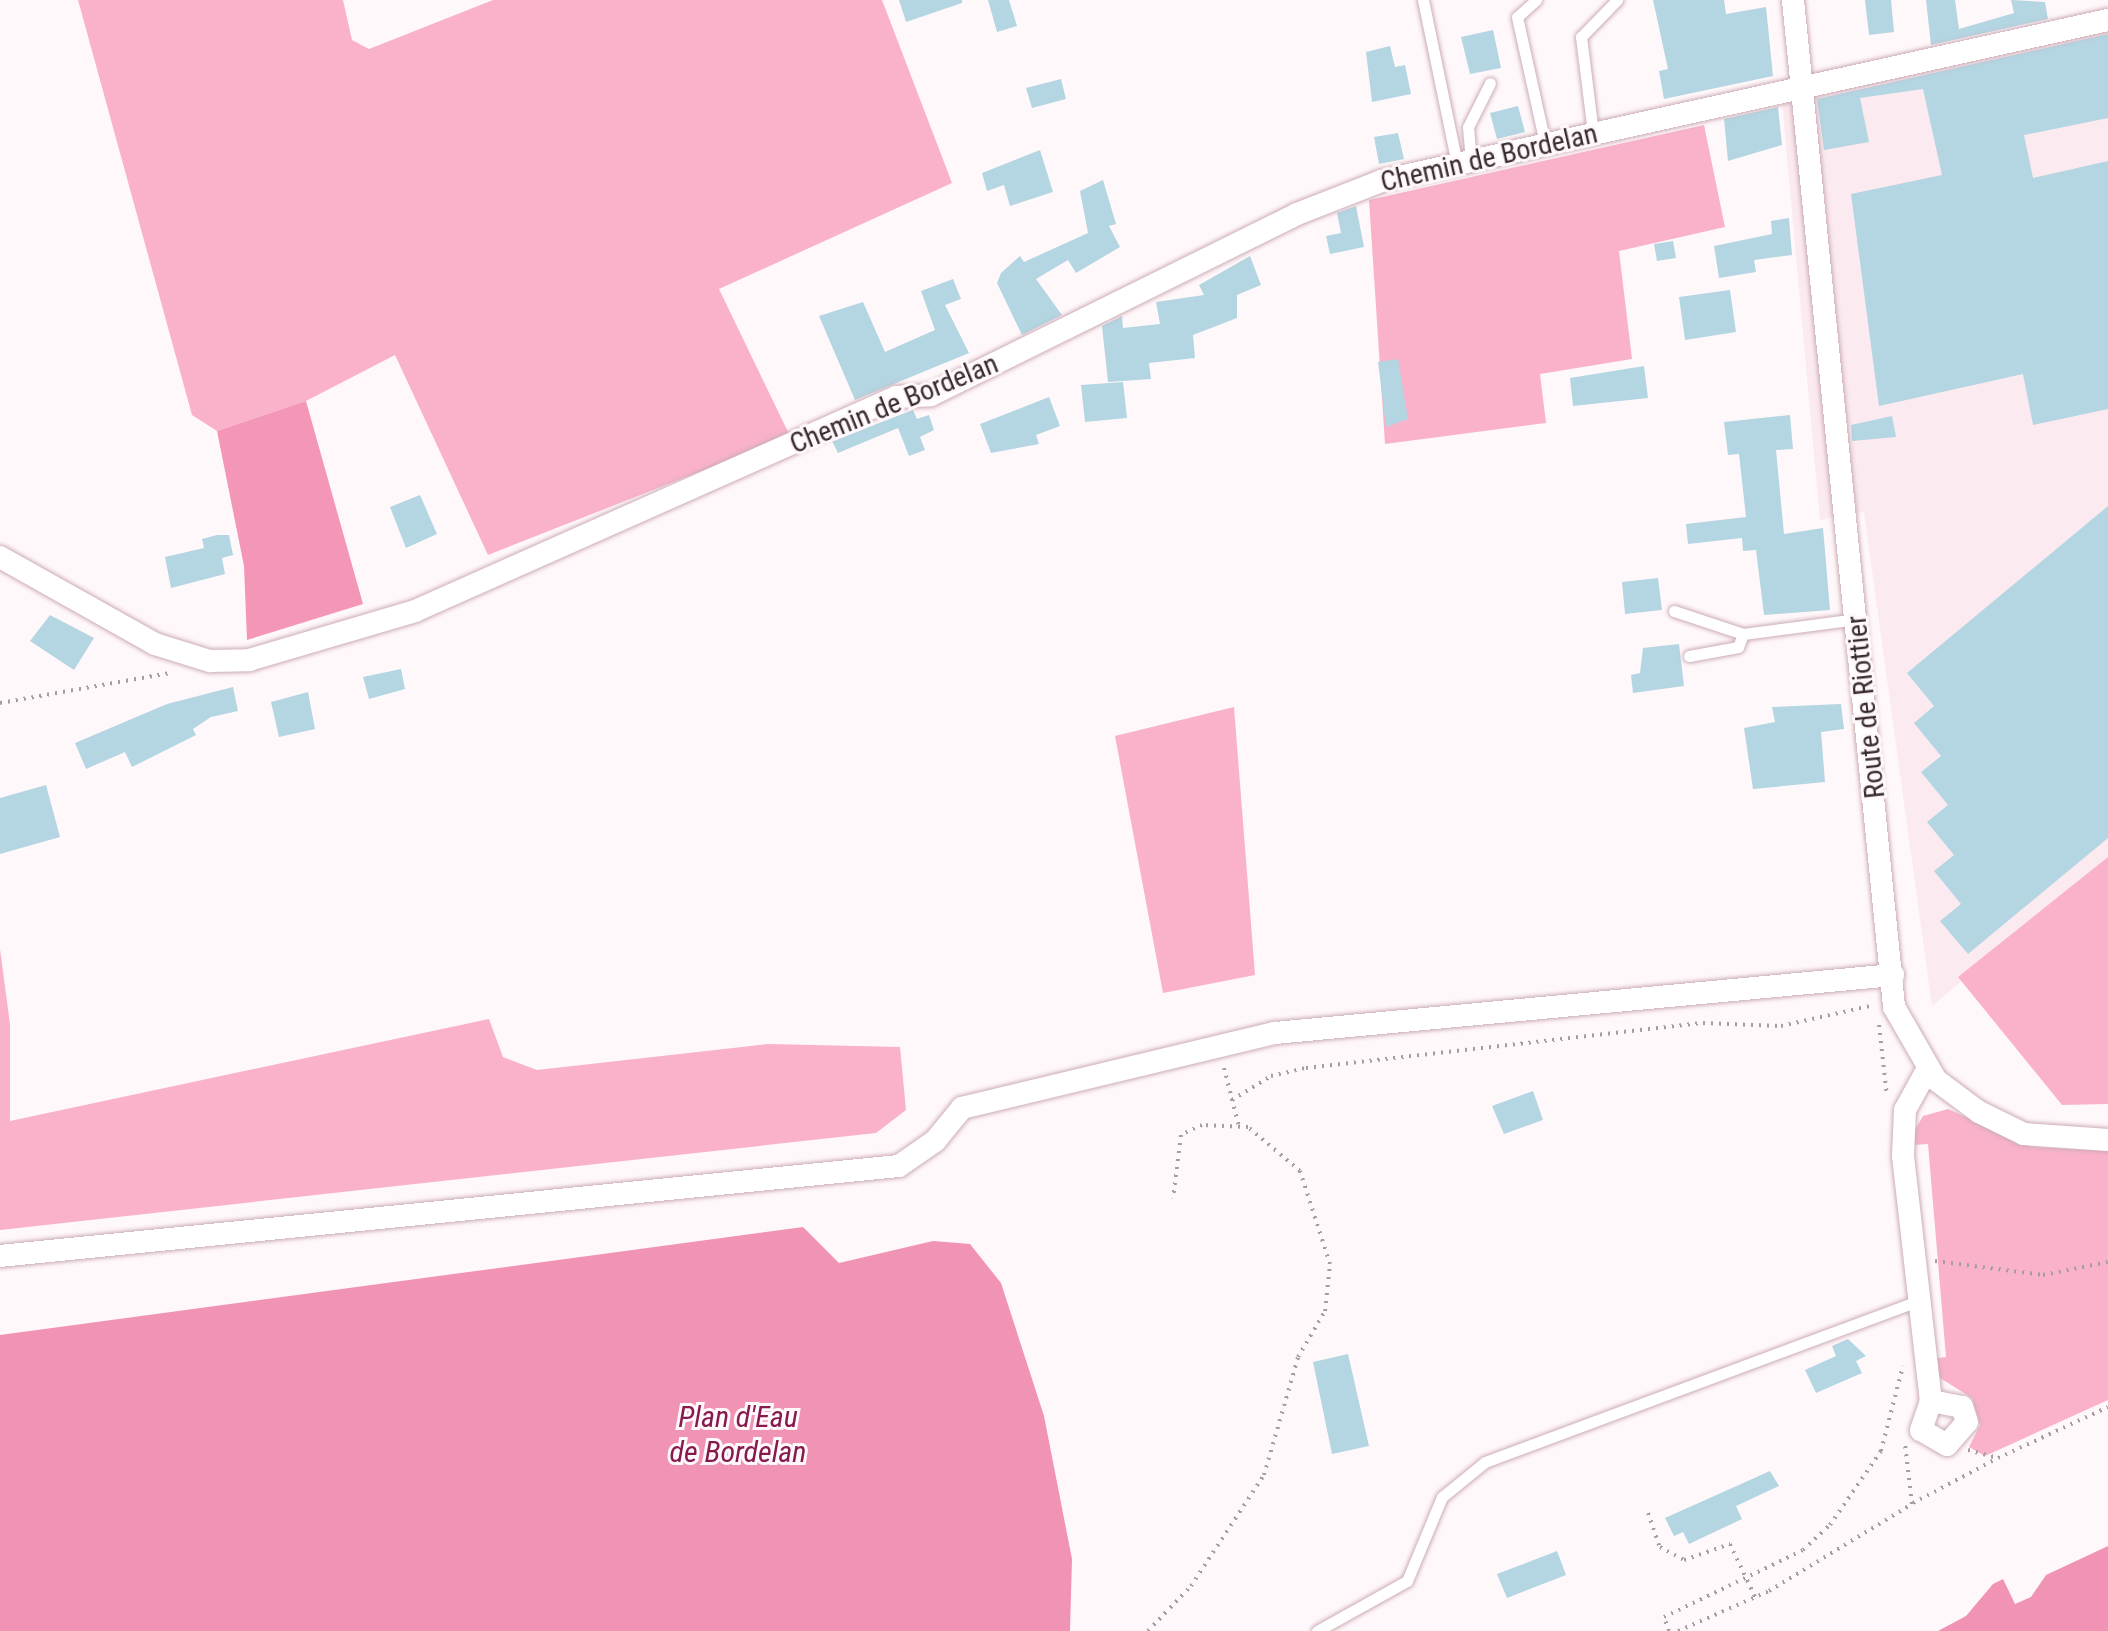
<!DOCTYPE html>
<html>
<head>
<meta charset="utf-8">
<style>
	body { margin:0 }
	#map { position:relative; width:2108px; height:1631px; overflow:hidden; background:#fff8fa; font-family:"Roboto Condensed",sans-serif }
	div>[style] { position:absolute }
	.built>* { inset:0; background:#fbeaef }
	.green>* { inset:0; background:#f9b2ca }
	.forest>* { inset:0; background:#f496b8 }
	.water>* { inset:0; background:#f193b5 }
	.building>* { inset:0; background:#b4d5e2 }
	.path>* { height:4px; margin-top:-2px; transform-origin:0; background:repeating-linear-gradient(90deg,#a69da0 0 2px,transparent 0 8px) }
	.roads { filter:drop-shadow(0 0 2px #ccacb6) drop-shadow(0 0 2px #ccacb6) }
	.service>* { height:11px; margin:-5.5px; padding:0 5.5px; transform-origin:5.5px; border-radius:5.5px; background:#fff }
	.minor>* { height:22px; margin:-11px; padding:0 11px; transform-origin:11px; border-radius:11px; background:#fff }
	span { translate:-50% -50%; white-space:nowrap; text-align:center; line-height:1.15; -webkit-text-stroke:6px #fff8fa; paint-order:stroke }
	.street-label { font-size:28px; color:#382c30 }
	.water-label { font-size:30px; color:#861a4e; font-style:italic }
</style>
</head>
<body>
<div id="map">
	<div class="built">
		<div style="clip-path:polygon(2108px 12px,2108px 857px,1932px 1006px,1864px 512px,1820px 520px,1780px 80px)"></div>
	</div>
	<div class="green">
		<div style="clip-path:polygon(78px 0,343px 0,352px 40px,369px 49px,493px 0,882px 0,952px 183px,719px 289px,790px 436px,488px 555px,395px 355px,306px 401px,217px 431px,192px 415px)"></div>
		<div style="clip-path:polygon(1704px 125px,1725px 227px,1619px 251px,1632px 359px,1540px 374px,1546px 423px,1385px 444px,1369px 200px)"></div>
		<div style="clip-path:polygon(1234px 707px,1255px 975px,1163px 993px,1115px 736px)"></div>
		<div style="clip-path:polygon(2108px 857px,2108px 1104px,2062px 1105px,1958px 977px)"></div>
		<div style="clip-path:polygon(0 949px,10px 1024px,10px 1121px,489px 1019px,503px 1057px,537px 1070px,768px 1044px,900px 1047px,906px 1110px,876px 1133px,0 1230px)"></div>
		<div style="clip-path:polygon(1948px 1109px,2032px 1147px,2108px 1151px,2108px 1400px,1985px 1456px,1969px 1447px,1980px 1425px,1972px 1398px,1940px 1378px,1933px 1359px,1946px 1357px,1928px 1144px,1913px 1145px,1912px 1135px,1923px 1116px)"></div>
	</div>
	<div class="forest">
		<div style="clip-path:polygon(306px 401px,363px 604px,247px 640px,244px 566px,217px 431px)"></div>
	</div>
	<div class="water">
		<div style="clip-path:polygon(803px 1227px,839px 1263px,933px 1241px,970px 1244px,1001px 1283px,1044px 1416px,1072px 1559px,1070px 1631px,0 1631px,0 1335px)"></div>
		<div style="clip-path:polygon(2108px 1546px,2108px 1631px,1938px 1631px,1966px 1616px,1993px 1584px,2003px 1579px,2015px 1604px,2031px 1597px,2046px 1575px)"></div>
	</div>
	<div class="building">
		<div style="clip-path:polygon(899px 0,962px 0,962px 3px,906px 22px)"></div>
		<div style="clip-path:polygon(988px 0,1009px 0,1017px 26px,997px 32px)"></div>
		<div style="clip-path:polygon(1653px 0,1724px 0,1726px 14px,1766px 7px,1773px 76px,1664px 99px,1659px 71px,1668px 69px)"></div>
		<div style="clip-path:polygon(1865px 0,1891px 0,1894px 32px,1869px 35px)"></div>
		<div style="clip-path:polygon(1926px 0,1955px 0,1959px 29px,2014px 13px,2011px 0,2045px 2px,2048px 19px,1931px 45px)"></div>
		<div style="clip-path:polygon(1493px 30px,1501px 68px,1470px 74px,1461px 37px)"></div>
		<div style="clip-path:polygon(2108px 34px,2108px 118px,2024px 135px,2033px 178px,2108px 161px,2108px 409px,2033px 425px,2023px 374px,1879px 406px,1851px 194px,1942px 175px,1923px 89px,1860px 98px,1869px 142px,1824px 150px,1817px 99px)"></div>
		<div style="clip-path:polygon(1390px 46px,1395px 67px,1405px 65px,1411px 94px,1372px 102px,1366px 52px)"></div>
		<div style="clip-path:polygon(1061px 79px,1066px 99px,1032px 108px,1026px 88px)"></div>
		<div style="clip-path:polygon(1518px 106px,1525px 132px,1497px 139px,1490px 113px)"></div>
		<div style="clip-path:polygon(1778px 107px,1782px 145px,1728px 161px,1724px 119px)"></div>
		<div style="clip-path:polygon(1398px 133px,1404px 159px,1379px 164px,1374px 137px)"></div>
		<div style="clip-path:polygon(1040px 150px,1053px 192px,1010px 206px,1004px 185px,987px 191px,982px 173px)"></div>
		<div style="clip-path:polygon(1103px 180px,1116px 224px,1109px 226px,1120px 247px,1076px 273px,1068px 260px,1036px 279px,1062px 315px,1022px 335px,997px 283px,1001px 273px,1020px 256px,1024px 262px,1088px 233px,1080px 191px)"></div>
		<div style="clip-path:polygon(1356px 206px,1364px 247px,1330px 254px,1326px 236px,1341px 233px,1337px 213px)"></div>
		<div style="clip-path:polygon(1789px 218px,1792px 255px,1754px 260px,1756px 272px,1719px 278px,1714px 246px,1772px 234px,1771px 221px)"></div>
		<div style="clip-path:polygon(1673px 241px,1676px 258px,1657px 261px,1654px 244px)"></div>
		<div style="clip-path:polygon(1250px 256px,1261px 285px,1237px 295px,1237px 318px,1193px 335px,1195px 358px,1149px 363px,1151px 379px,1108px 382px,1102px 326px,1122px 316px,1123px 328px,1160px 324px,1156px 302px,1204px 295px,1199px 285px)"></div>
		<div style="clip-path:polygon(953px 279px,961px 299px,945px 305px,969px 353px,855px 400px,819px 316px,863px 302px,885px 352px,935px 330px,921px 291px)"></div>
		<div style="clip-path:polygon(1730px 290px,1736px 332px,1685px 340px,1679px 297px)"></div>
		<div style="clip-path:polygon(1398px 359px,1408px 419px,1386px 427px,1378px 362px)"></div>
		<div style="clip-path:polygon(1644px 366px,1648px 398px,1573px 406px,1570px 378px)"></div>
		<div style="clip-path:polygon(1123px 382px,1127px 418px,1085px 422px,1081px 385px)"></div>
		<div style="clip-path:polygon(1049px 397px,1060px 426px,1036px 435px,1039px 444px,991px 453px,980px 424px)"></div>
		<div style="clip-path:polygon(913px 410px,917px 419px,929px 415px,934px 430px,920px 437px,925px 450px,909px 456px,898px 428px,838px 453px,832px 441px)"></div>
		<div style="clip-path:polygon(1790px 415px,1793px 449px,1776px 450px,1784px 534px,1823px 528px,1830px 610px,1764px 615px,1756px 550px,1743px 551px,1742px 538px,1688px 544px,1686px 524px,1746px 517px,1739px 454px,1728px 455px,1724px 422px)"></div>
		<div style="clip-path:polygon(1892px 416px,1896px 437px,1852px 441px,1851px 425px)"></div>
		<div style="clip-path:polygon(420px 495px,437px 534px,406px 548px,390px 507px)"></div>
		<div style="clip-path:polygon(2108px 506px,2108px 838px,1968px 954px,1940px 921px,1961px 904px,1934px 871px,1954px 855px,1927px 822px,1948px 805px,1921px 772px,1941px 756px,1914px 723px,1934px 706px,1907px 673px)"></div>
		<div style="clip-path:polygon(217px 535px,229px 535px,233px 555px,222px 558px,225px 574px,171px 588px,165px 557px,204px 548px,202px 539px)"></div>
		<div style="clip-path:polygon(1658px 578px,1662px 610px,1625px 614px,1622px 582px)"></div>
		<div style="clip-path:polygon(50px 615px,94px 638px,74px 670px,30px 641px)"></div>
		<div style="clip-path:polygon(1679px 644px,1684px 686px,1633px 693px,1631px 675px,1640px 673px,1643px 648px)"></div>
		<div style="clip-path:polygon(401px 669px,405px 689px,369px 699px,363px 677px)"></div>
		<div style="clip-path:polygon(233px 687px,238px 711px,211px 717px,193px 729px,196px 735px,132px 767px,125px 752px,86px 769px,75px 743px,167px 704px)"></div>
		<div style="clip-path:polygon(308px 692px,315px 729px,279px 737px,271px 702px)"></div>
		<div style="clip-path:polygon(1841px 704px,1844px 729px,1821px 732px,1825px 782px,1753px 789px,1744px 728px,1775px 722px,1772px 707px)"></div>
		<div style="clip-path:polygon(46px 785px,60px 837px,0 854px,0 798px)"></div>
		<div style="clip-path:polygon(1533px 1091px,1543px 1120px,1504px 1134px,1492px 1106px)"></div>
		<div style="clip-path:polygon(1848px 1339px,1866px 1356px,1856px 1361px,1862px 1373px,1816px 1393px,1805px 1370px,1836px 1356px,1832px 1346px)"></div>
		<div style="clip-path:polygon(1348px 1354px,1369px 1446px,1332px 1454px,1313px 1362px)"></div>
		<div style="clip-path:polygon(1770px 1471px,1779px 1486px,1736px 1506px,1742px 1519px,1689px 1544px,1683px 1532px,1674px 1536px,1665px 1518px)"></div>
		<div style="clip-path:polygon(1557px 1551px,1566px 1575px,1507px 1598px,1497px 1574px)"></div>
	</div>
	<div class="path">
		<div style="left:0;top:703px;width:174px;rotate:-10deg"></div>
		<div style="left:1879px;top:1025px;width:71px;rotate:83.6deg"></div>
		<div style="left:1224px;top:1068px;width:61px;rotate:75.7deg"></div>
		<div style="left:1232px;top:1100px;width:46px;rotate:-31.6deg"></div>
		<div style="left:1271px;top:1076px;width:36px;rotate:-13deg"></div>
		<div style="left:1306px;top:1068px;width:400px;rotate:-6.5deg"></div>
		<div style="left:1703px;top:1023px;width:78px;rotate:2.2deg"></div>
		<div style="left:1781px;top:1026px;width:95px;rotate:-12.7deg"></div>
		<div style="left:1935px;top:1261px;width:109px;rotate:7.4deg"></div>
		<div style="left:2043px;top:1275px;width:66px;rotate:-11.3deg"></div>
		<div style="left:1968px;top:1450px;width:31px;rotate:15deg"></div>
		<div style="left:1998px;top:1458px;width:121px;rotate:-24.9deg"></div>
		<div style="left:1913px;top:1503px;width:94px;rotate:-27.9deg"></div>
		<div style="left:1648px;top:1513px;width:36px;rotate:71deg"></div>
		<div style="left:1660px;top:1547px;width:27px;rotate:28deg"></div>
		<div style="left:1684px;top:1560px;width:49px;rotate:-19.2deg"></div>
		<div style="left:1730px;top:1544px;width:59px;rotate:64.7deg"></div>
		<div style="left:1148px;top:1631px;width:62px;rotate:-46.3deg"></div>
		<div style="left:1191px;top:1586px;width:133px;rotate:-56.7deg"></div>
		<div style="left:1264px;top:1475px;width:123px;rotate:-73.9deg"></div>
		<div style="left:1298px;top:1357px;width:53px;rotate:-59.6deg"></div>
		<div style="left:1325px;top:1311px;width:47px;rotate:-83.9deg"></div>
		<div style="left:1330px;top:1264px;width:98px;rotate:-107.9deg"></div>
		<div style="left:1300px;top:1171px;width:68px;rotate:-139.8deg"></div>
		<div style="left:1248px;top:1127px;width:46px;rotate:-177.5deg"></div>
		<div style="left:1202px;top:1125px;width:23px;rotate:155deg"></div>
		<div style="left:1181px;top:1135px;width:64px;rotate:97.1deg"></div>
		<div style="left:1669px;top:1631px;width:15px;rotate:-110deg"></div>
		<div style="left:1664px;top:1617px;width:154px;rotate:-25.7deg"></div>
		<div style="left:1803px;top:1550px;width:37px;rotate:-43deg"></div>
		<div style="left:1830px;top:1525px;width:90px;rotate:-55.4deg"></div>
		<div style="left:1881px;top:1451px;width:88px;rotate:-75.5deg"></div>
		<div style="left:1678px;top:1631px;width:99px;rotate:-23.7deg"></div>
		<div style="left:1769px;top:1591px;width:167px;rotate:-31.3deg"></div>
		<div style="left:1912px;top:1504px;width:60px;rotate:-96.7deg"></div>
	</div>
	<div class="roads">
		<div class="service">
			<div style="left:1423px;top:0;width:167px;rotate:78.3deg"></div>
			<div style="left:1536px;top:0;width:25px;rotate:138deg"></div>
			<div style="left:1517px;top:17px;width:129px;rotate:77.5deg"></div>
			<div style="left:1593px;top:133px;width:97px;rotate:-97.1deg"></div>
			<div style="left:1581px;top:37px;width:52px;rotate:-45.8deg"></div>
			<div style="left:1471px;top:161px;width:34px;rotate:-95deg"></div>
			<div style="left:1468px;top:127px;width:49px;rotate:-63.4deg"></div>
			<div style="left:1674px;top:611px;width:73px;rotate:18.4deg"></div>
			<div style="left:1743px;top:634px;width:115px;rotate:-7.5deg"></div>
			<div style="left:1689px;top:656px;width:50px;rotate:-10.4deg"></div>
			<div style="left:1738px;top:647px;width:14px;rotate:-69deg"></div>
			<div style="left:1317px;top:1631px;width:103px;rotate:-29.1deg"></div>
			<div style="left:1407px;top:1581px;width:91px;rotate:-67.4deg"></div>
			<div style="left:1442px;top:1497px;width:55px;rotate:-39.1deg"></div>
			<div style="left:1485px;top:1462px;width:463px;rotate:-20.4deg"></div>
		</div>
		<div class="minor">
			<div style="left:1793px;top:0;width:1012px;rotate:84.27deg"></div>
			<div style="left:1894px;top:1007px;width:84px;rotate:60.1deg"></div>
			<div style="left:1936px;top:1080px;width:54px;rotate:36.7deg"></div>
			<div style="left:1979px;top:1112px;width:50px;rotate:26.1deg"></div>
			<div style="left:2024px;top:1134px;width:84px;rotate:4.1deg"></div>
			<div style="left:0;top:557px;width:178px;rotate:29.3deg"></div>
			<div style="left:155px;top:644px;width:58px;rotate:17.2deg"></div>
			<div style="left:210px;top:661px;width:39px;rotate:-1deg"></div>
			<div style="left:249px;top:660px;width:173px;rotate:-16.4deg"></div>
			<div style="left:415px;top:611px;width:526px;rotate:-23.98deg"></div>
			<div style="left:896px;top:397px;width:35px;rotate:-3deg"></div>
			<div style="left:931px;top:395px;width:408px;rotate:-26.3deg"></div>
			<div style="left:1297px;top:214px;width:90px;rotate:-21.4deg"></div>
			<div style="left:1381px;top:181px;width:745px;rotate:-12.49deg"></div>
			<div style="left:1927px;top:1070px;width:46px;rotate:118.8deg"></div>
			<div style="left:1905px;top:1110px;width:46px;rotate:92.5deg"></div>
			<div style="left:1903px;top:1156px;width:247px;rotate:83.5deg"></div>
			<div style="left:1931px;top:1401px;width:31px;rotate:109deg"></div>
			<div style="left:1921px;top:1430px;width:30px;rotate:30deg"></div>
			<div style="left:1947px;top:1445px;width:30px;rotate:-49deg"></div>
			<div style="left:1967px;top:1422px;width:16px;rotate:-108deg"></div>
			<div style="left:1962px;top:1407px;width:32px;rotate:-169deg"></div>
			<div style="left:0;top:1256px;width:903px;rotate:-5.72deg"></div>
			<div style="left:899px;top:1166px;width:44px;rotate:-34.8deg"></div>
			<div style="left:935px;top:1141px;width:43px;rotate:-50.7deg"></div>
			<div style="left:962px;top:1108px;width:322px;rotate:-13.5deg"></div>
			<div style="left:1275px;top:1033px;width:621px;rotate:-5.36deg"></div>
		</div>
	</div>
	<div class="street-label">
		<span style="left:1489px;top:158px;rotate:-13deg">Chemin de Bordelan</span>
		<span style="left:894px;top:404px;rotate:-22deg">Chemin de Bordelan</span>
		<span style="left:1866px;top:707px;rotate:-96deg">Route de Riottier</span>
	</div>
	<div class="water-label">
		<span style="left:738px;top:1434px">Plan d'Eau<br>de Bordelan</span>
	</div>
</div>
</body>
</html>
